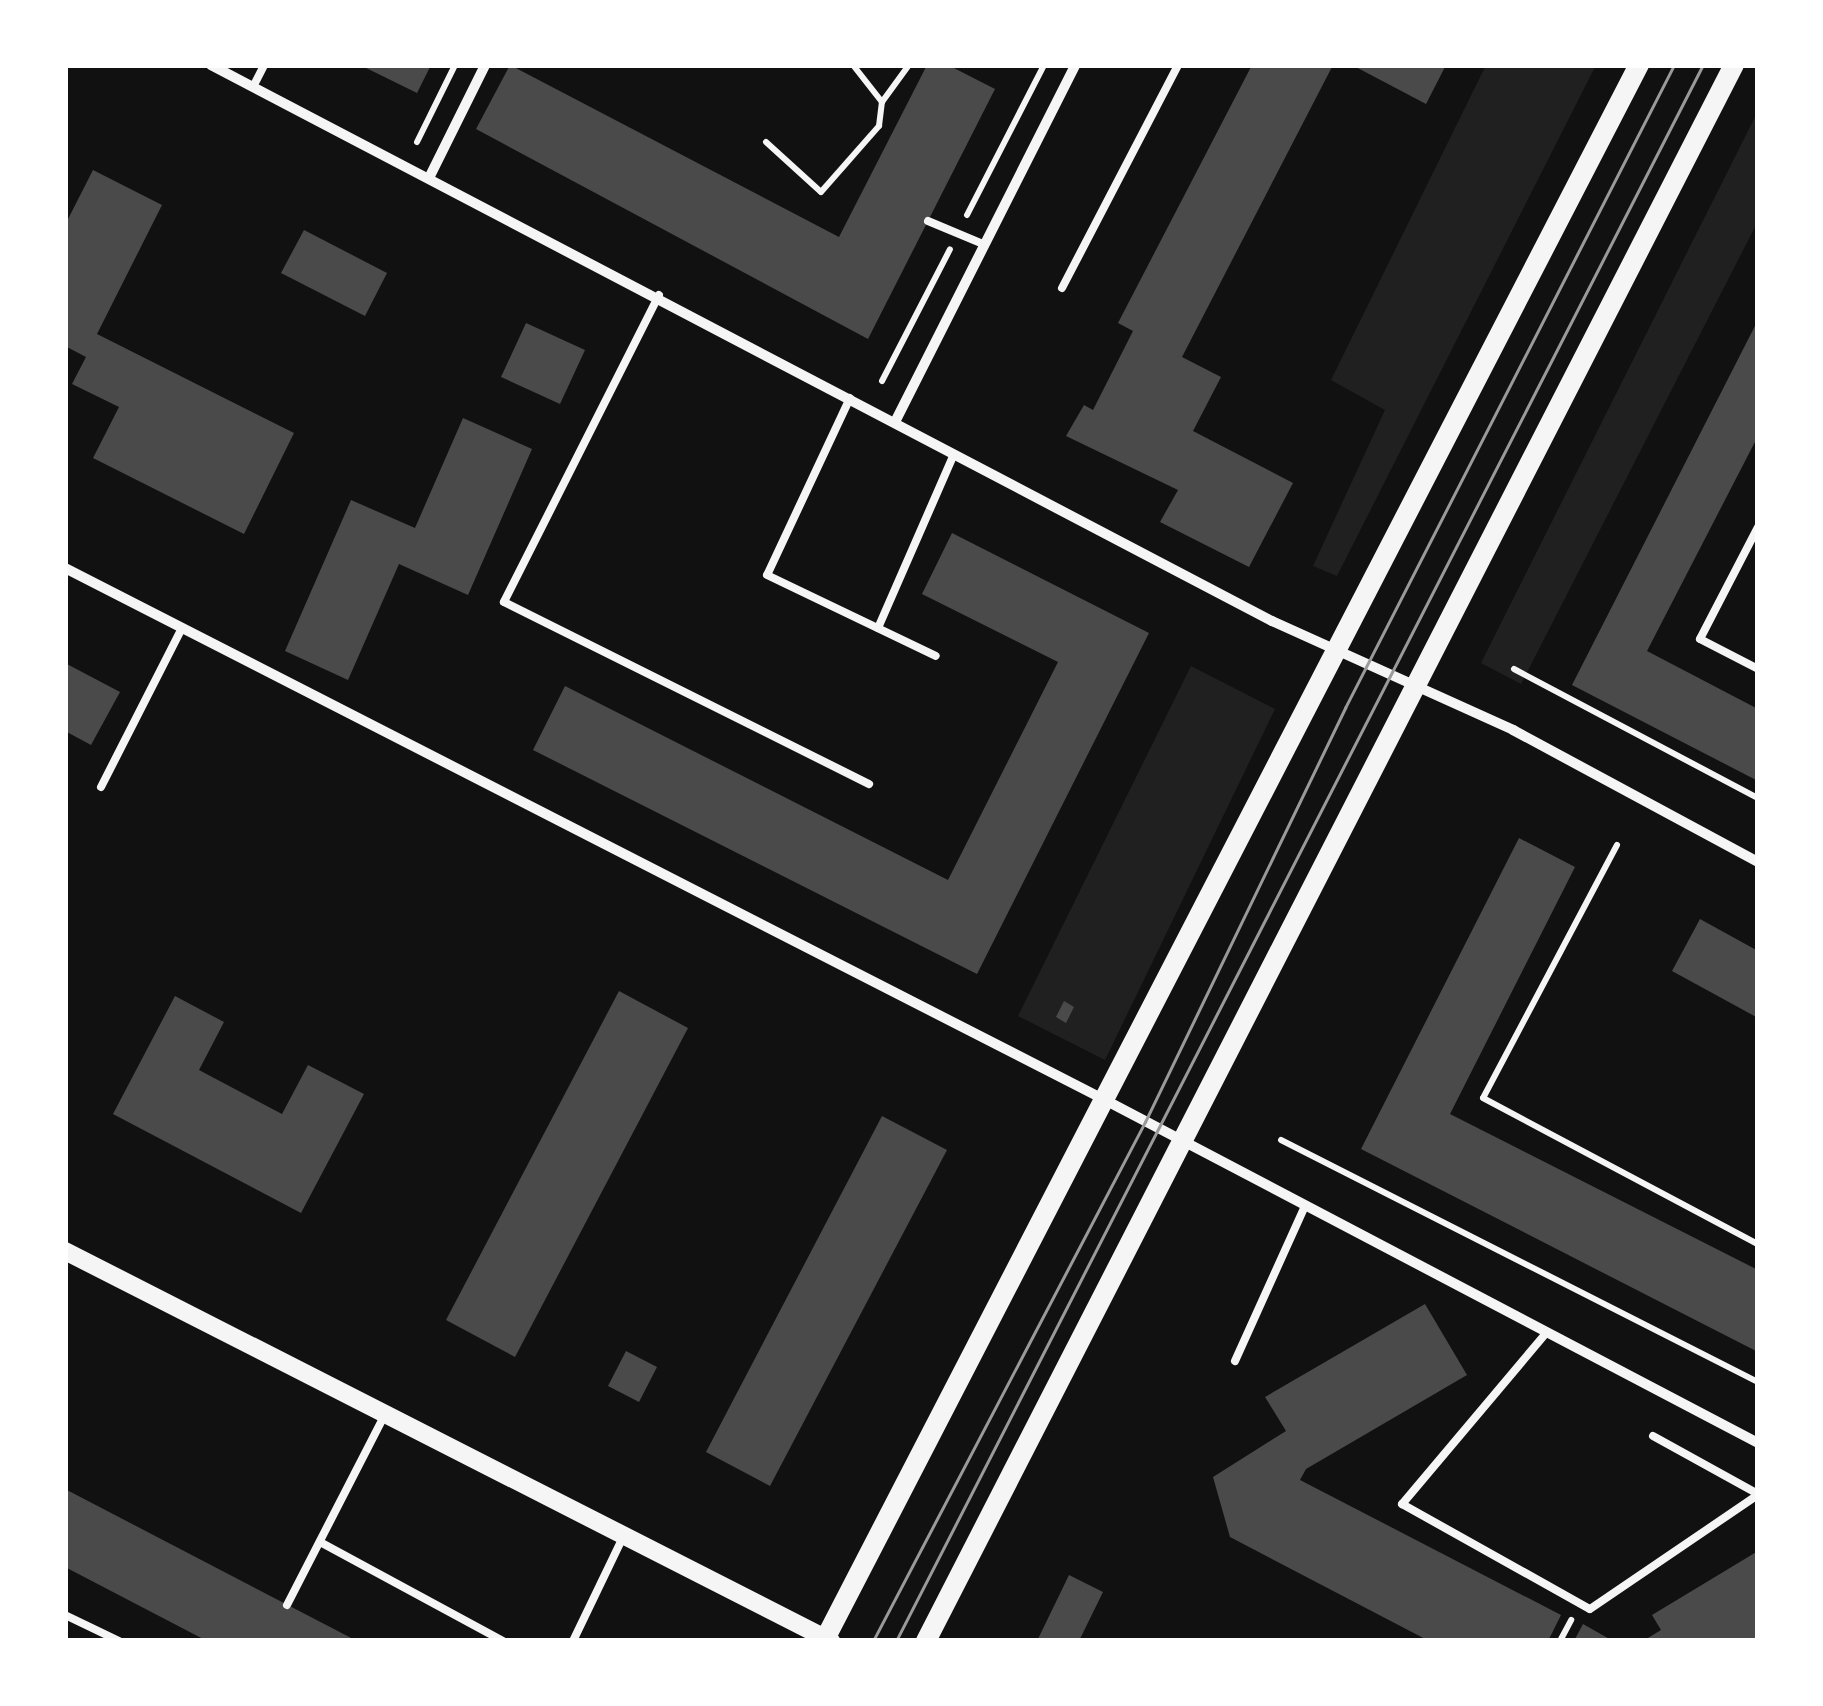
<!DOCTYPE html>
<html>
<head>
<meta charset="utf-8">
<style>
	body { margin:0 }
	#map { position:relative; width:1823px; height:1706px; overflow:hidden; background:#111; font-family:"Work Sans",sans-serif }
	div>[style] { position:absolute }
	.green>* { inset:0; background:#202020 }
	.building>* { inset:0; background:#4a4a4a }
	.path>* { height:6px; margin:-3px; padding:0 3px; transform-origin:3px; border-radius:3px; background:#f5f5f5 }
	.service>* { height:8px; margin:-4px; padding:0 4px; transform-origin:4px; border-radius:4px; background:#f5f5f5 }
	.minor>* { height:10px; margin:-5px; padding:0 5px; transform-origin:5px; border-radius:5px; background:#f5f5f5 }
	.tertiary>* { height:18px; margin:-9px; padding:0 9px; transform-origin:9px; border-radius:9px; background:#f5f5f5 }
	.secondary>* { height:20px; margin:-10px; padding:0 10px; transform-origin:10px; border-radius:10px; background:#f5f5f5 }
	.tram>* { height:2.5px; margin:-1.25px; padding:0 1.25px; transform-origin:1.25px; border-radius:1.25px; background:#9a9a9a }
	span { translate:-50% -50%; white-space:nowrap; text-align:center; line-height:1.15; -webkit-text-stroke:10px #fff; paint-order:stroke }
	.frame { position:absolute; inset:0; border:68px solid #fff; pointer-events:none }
</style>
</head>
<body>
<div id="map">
	<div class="green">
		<div style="clip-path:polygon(1486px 65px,1596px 65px,1337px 576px,1313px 566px,1385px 410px,1331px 380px)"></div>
		<div style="clip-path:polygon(1758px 111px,1758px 221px,1521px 684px,1481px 663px)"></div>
		<div style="clip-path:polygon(1191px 666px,1275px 709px,1105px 1060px,1018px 1016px)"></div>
	</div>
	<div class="building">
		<div style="clip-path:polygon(360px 65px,431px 65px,417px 93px)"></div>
		<div style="clip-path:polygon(510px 65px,839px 237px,927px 65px,948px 65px,995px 89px,868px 339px,476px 129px)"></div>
		<div style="clip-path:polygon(1252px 65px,1333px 65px,1182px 357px,1221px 377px,1193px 431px,1293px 483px,1249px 567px,1160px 522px,1178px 490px,1066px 436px,1084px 405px,1093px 410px,1133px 331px,1118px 323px)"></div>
		<div style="clip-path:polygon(1352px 65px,1446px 65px,1426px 104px)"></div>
		<div style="clip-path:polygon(93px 170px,162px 205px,97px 334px,294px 433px,244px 534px,93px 458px,119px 407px,72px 384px,86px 357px,65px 346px,65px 225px)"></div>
		<div style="clip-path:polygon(304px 230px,387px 273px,365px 316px,281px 273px)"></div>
		<div style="clip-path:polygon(1758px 320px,1758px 436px,1647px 651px,1758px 709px,1758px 781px,1572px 685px)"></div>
		<div style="clip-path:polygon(526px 323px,585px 350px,560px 404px,501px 377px)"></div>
		<div style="clip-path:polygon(463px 418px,532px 449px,468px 595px,399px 564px,348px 680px,285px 651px,351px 500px,415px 528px)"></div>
		<div style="clip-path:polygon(952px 533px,1149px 633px,977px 974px,533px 750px,565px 686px,948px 880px,1058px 662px,922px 594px)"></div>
		<div style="clip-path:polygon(65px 663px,120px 692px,91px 745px,65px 731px)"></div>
		<div style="clip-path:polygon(1519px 838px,1575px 867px,1450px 1114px,1758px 1270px,1758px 1352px,1361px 1149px)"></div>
		<div style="clip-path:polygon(1700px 919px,1758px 951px,1758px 1018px,1672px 971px)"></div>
		<div style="clip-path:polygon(619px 991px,688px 1028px,515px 1357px,446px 1320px)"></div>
		<div style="clip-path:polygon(175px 996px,224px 1022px,199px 1070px,282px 1114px,308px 1065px,364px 1094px,301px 1213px,113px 1114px)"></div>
		<div style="clip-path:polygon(1064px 1001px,1074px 1007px,1066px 1023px,1056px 1017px)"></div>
		<div style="clip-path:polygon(882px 1116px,947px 1150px,770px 1486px,706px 1452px)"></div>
		<div style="clip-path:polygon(1425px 1304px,1467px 1375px,1306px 1469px,1300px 1480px,1561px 1615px,1548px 1641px,1429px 1641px,1230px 1537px,1213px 1477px,1286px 1431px,1265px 1397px)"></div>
		<div style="clip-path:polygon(626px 1351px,657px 1367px,639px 1402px,608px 1386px)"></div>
		<div style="clip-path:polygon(65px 1489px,357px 1641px,207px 1641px,65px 1567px)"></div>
		<div style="clip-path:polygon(1758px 1551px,1758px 1641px,1643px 1641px,1661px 1630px,1652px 1615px)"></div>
		<div style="clip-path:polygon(1069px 1575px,1103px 1592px,1079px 1641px,1037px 1641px)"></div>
		<div style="clip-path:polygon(1583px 1624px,1613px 1641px,1574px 1641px)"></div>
	</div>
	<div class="path">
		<div style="left:853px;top:65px;width:47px;rotate:51.9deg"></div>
		<div style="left:417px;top:142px;width:86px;rotate:-63.7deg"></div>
		<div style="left:766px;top:142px;width:74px;rotate:42.3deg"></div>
		<div style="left:821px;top:192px;width:88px;rotate:-48.7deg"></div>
		<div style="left:879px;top:126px;width:24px;rotate:-83deg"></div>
		<div style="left:882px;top:102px;width:46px;rotate:-53.9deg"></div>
		<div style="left:967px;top:215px;width:169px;rotate:-62.8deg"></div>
		<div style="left:882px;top:381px;width:148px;rotate:-62.7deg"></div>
		<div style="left:1514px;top:669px;width:276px;rotate:27.9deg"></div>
		<div style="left:1617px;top:845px;width:286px;rotate:117.9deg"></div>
		<div style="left:1483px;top:1098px;width:311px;rotate:28deg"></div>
		<div style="left:1281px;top:1140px;width:535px;rotate:26.9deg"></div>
		<div style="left:1560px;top:1641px;width:24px;rotate:-62deg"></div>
	</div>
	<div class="service">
		<div style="left:253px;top:87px;width:25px;rotate:-63deg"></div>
		<div style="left:928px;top:221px;width:60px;rotate:22.7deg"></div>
		<div style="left:1062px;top:288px;width:251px;rotate:-62.5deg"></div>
		<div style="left:659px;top:295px;width:344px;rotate:116.8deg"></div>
		<div style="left:504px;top:602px;width:408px;rotate:26.5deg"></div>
		<div style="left:850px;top:398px;width:195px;rotate:115.1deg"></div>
		<div style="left:767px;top:575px;width:187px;rotate:25.6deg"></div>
		<div style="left:1758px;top:527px;width:126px;rotate:117.4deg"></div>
		<div style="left:1700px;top:639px;width:65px;rotate:27.3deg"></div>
		<div style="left:878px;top:628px;width:190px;rotate:-66.4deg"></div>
		<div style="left:101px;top:787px;width:176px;rotate:-63deg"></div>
		<div style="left:1547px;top:1332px;width:225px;rotate:130.1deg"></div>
		<div style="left:1402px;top:1504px;width:215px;rotate:29.2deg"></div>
		<div style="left:1590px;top:1609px;width:203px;rotate:-34.2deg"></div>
		<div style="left:1235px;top:1361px;width:170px;rotate:-65.7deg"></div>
		<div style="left:1653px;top:1436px;width:120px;rotate:28.9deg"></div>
		<div style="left:320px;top:1542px;width:208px;rotate:28.4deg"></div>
		<div style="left:287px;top:1605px;width:215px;rotate:-62.8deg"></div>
		<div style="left:65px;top:1615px;width:60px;rotate:25.7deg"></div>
		<div style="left:573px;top:1641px;width:115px;rotate:-64.3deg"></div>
	</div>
	<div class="minor">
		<div style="left:211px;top:65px;width:1198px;rotate:27.66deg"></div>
		<div style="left:1272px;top:621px;width:265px;rotate:24.3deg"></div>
		<div style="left:1513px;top:730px;width:278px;rotate:28.3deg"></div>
		<div style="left:430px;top:176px;width:124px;rotate:-63.6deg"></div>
		<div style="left:895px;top:422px;width:400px;rotate:-63.2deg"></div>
		<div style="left:65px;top:568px;width:1168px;rotate:27.09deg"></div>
		<div style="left:1105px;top:1100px;width:738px;rotate:27.71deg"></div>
	</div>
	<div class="tertiary">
		<div style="left:65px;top:1251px;width:860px;rotate:26.98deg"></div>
	</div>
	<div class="secondary">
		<div style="left:824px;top:1641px;width:1774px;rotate:-62.66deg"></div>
		<div style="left:926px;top:1641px;width:1771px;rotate:-62.86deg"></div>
	</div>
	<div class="tram">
		<div style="left:873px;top:1641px;width:586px;rotate:-62.34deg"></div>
		<div style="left:1145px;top:1122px;width:460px;rotate:-64.2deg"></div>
		<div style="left:1345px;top:708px;width:722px;rotate:-62.9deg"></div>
		<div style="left:896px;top:1641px;width:1771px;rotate:-62.89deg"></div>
	</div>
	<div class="frame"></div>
</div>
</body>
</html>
